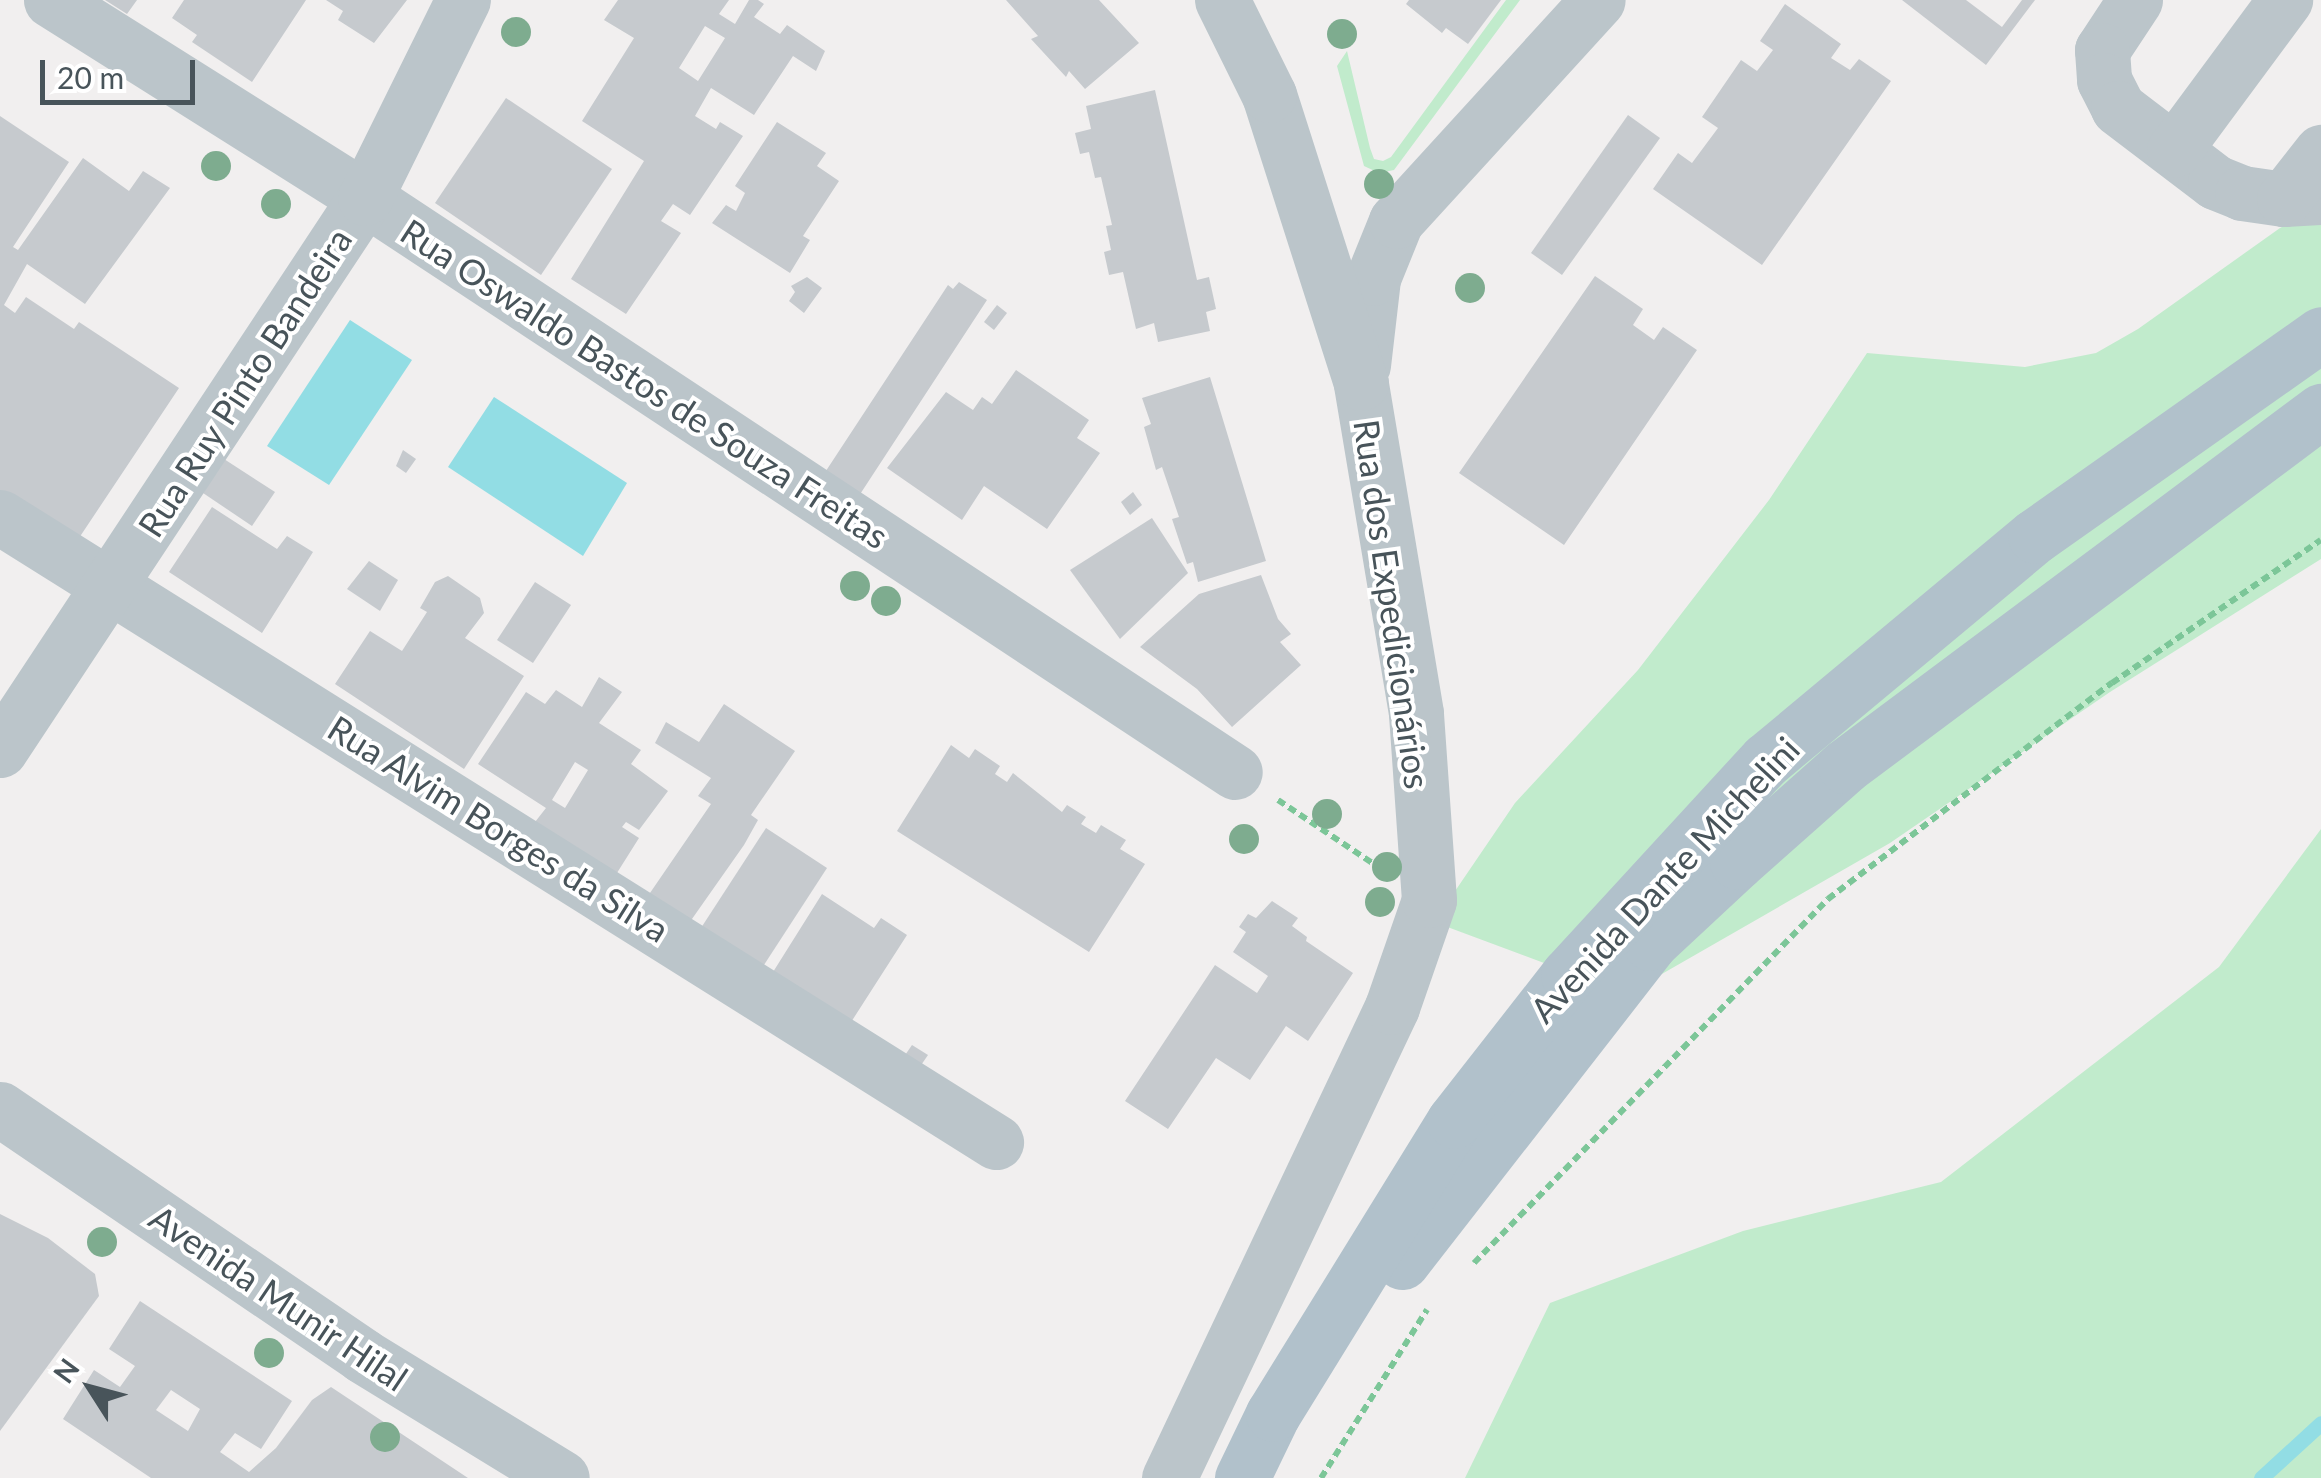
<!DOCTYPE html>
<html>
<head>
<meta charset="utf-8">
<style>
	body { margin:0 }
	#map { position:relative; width:2321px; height:1478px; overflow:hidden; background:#f1efef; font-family:Lato,sans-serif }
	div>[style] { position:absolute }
	.green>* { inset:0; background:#c1ebcc }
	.water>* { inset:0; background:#92dde4 }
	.stream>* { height:15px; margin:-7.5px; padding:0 7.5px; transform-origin:7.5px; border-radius:7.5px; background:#92dde4 }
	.building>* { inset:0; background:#c6cace }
	.path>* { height:6px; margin-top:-3px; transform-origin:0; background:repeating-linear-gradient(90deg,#7cc698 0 8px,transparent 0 13px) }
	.minor>* { height:55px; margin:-27.5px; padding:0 27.5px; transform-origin:27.5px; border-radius:27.5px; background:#bbc5ca }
	.major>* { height:55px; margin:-27.5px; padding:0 27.5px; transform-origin:27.5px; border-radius:27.5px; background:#b1c1cb }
	.trees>* { width:30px; height:30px; margin:-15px; border-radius:50%; background:#7eac8f }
	span { translate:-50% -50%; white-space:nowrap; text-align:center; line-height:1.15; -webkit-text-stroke:8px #fff; paint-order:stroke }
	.street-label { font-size:35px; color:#48545a }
	.north { position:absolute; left:40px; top:1338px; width:100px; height:100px; -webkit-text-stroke:8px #fff; paint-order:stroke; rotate:306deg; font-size:28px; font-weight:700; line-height:40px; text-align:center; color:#48545a }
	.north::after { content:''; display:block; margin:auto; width:35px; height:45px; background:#48545a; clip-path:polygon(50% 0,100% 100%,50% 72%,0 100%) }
	.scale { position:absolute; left:40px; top:60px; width:155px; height:45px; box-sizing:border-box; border:5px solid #48545a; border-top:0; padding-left:12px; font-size:30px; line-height:35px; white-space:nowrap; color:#48545a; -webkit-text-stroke:8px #fff; paint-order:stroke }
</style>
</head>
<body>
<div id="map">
	<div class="green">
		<div style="clip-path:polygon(1506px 0,1520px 0,1394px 170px,1379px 173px,1364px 166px,1337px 66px,1347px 51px,1370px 148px,1374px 159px,1383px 161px,1391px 157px)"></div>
		<div style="clip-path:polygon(2321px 206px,2321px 559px,2110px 692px,1890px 843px,1627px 994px,1434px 922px,1515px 803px,1638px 670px,1769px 500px,1867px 353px,2025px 367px,2096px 353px,2138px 329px,2280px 228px)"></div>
		<div style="clip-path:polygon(2321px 829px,2321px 1478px,1465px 1478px,1550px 1303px,1743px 1231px,1941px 1182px,2219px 967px)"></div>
	</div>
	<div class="water">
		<div style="clip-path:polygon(350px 320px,412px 360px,329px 485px,267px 446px)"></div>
		<div style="clip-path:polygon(494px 397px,627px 483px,583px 556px,448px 467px)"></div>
	</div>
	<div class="stream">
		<div style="left:2261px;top:1478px;width:81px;rotate:-42.5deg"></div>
	</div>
	<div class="building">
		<div style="clip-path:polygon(105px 0,137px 0,127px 14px)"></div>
		<div style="clip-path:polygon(184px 0,306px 0,252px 82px,192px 42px,197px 35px,172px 18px)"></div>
		<div style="clip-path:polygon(326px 0,407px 0,374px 43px,338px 20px,343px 11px)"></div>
		<div style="clip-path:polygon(evenodd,618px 0,729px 0,719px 14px,735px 24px,749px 0,758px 0,764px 4px,754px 17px,780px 34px,787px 25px,825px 51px,816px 71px,793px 56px,754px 115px,711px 88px,695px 116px,716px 129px,720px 122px,743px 136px,690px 215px,673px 204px,661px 221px,681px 233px,626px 314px,571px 279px,644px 161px,582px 121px,634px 38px,604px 20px,618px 0,705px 26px,725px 38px,698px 81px,679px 68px,705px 26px)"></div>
		<div style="clip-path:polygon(1006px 0,1099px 0,1139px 43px,1085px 89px,1069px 71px,1066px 77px,1031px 39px,1038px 36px)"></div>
		<div style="clip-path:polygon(1409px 0,1501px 0,1468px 44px,1446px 28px,1442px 33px,1406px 4px)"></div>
		<div style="clip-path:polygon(1902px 0,1966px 0,2002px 27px,2022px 0,2035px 0,1986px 65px)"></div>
		<div style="clip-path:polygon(1785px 4px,1841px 44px,1831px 58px,1850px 70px,1859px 59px,1891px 81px,1762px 265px,1653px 189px,1678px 153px,1692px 163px,1718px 128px,1702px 117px,1741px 60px,1757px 71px,1773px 50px,1760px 41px)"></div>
		<div style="clip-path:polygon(1155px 90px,1197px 280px,1209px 277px,1216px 309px,1206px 312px,1210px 331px,1158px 342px,1154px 323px,1136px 329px,1123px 272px,1109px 275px,1104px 252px,1111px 250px,1106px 226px,1112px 225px,1101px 177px,1095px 178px,1089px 152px,1080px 154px,1075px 133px,1091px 129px,1086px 106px)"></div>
		<div style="clip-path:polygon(506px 98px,612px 169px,541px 275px,435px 203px)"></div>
		<div style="clip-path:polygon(1628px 115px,1660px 138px,1562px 275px,1531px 253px)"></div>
		<div style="clip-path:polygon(0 116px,69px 162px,13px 247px,18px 250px,83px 158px,129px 191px,143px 171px,170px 188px,85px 304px,27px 264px,4px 305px,15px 313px,26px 297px,74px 329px,79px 322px,179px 388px,67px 556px,0 496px)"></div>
		<div style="clip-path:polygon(777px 122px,826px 153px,817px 166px,839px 181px,803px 236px,810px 240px,790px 273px,712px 223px,726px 205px,736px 211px,745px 193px,735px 186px)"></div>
		<div style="clip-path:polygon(1595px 276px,1643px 309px,1633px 325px,1654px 340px,1663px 327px,1697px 350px,1564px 545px,1459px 473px)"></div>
		<div style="clip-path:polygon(807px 277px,822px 288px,804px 313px,789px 301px,795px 292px,791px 286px)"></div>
		<div style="clip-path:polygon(959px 282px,987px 300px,853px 505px,818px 483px,948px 285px,953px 289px)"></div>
		<div style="clip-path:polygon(997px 305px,1007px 313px,994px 330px,984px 322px)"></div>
		<div style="clip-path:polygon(1016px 370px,1089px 420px,1077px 438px,1100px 453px,1047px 529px,984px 486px,962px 520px,887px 468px,946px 392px,973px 410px,982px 397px,992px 404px)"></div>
		<div style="clip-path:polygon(1210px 377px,1266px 561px,1198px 582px,1193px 562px,1187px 564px,1172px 519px,1179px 517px,1162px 467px,1156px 470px,1144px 427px,1151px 424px,1142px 398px)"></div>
		<div style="clip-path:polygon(403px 450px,416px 459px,406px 473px,396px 466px)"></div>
		<div style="clip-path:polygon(224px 459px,275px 492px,252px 526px,203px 493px)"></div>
		<div style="clip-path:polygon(1133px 492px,1142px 505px,1130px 515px,1121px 502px)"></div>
		<div style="clip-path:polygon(212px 507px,277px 549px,287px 536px,313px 552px,262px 633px,169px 572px)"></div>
		<div style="clip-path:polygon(1152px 518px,1188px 573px,1120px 639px,1070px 570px)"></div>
		<div style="clip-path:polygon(369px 561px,398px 580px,380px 611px,347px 589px)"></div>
		<div style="clip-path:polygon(1261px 575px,1278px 619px,1291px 634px,1280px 642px,1301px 665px,1232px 727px,1197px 689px,1140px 647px,1199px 594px)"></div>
		<div style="clip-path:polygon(448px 576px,480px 598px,484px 613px,465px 638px,524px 676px,464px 769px,335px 684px,370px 631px,402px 651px,427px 612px,420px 608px,435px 582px)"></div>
		<div style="clip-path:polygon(535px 582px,571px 605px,533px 663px,497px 640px)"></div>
		<div style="clip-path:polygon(evenodd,599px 677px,622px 692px,599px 723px,641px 750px,631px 764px,668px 791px,639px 830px,626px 822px,622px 827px,639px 838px,610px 884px,528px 831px,546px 808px,478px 764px,526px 692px,545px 704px,556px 690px,582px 707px,599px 677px,575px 762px,588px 770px,565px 808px,552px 800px,575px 762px)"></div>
		<div style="clip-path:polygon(724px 704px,795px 751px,751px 815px,758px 820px,744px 845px,680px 936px,639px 909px,711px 804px,698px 796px,711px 778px,655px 743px,666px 722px,699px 742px)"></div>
		<div style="clip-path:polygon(951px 745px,969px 758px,975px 749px,1000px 766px,995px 774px,1007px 782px,1013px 773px,1062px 812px,1067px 805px,1086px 817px,1081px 824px,1096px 833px,1101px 825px,1126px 840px,1120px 849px,1145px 864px,1089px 952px,897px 831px)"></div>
		<div style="clip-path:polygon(766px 828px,827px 868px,760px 971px,699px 931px)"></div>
		<div style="clip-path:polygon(822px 894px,874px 928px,881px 918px,907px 935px,846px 1030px,768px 980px)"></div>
		<div style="clip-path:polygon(1272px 901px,1298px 918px,1292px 926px,1307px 937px,1306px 941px,1353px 973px,1308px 1041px,1286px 1026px,1250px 1080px,1216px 1058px,1168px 1129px,1125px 1101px,1215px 965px,1257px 993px,1268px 976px,1233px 952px,1246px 932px,1239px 927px,1248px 914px,1256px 918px)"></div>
		<div style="clip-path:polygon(912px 1045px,928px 1055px,917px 1071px,901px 1061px)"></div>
		<div style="clip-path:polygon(0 1214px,48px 1238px,95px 1274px,99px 1296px,0 1431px)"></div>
		<div style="clip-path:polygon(evenodd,140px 1301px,292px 1401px,261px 1449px,235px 1433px,220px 1452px,249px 1472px,276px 1448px,312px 1400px,331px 1387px,468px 1478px,151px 1478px,63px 1419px,94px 1370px,120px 1387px,135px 1366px,109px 1349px,140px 1301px,171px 1390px,200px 1409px,188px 1431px,156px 1410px,171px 1390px)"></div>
	</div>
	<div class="path">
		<div style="left:1278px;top:800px;width:113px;rotate:33.8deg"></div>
		<div style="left:1474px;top:1263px;width:508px;rotate:-45.8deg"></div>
		<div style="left:1828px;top:899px;width:357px;rotate:-37.3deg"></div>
		<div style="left:2112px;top:683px;width:253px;rotate:-34.4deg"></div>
		<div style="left:1321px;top:1478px;width:199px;rotate:-57.8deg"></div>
	</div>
	<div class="minor">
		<div style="left:51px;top:0;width:371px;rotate:32.2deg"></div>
		<div style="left:365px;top:198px;width:1042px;rotate:33.42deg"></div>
		<div style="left:2135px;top:0;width:60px;rotate:123.4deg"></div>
		<div style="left:2102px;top:50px;width:30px;rotate:86deg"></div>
		<div style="left:2104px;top:80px;width:31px;rotate:63deg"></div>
		<div style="left:2118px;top:108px;width:122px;rotate:37.3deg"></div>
		<div style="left:2215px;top:182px;width:29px;rotate:22deg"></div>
		<div style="left:2242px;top:193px;width:42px;rotate:8.1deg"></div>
		<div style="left:2284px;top:199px;width:37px;rotate:-3deg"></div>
		<div style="left:2174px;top:150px;width:187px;rotate:-53.5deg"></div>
		<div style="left:2284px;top:199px;width:60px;rotate:-51.8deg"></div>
		<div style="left:1363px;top:365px;width:88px;rotate:-83.4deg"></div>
		<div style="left:1373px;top:278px;width:61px;rotate:-68deg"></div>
		<div style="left:1396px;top:221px;width:299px;rotate:-47.6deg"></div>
		<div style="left:0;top:517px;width:1176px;rotate:32.11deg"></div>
		<div style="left:0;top:750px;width:662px;rotate:-56.53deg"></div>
		<div style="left:365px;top:198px;width:221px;rotate:-63.7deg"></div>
		<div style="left:0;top:1109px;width:439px;rotate:34.2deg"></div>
		<div style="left:363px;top:1356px;width:233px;rotate:31.5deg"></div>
		<div style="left:1169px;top:1478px;width:521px;rotate:-64.66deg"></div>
		<div style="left:1392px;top:1007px;width:113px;rotate:-70.9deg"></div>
		<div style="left:1429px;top:900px;width:187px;rotate:-94deg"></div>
		<div style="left:1416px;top:713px;width:335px;rotate:-99.5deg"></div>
		<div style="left:1361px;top:383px;width:302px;rotate:-107.7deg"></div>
		<div style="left:1269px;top:95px;width:106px;rotate:-116.3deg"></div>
	</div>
	<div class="major">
		<div style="left:1402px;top:1262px;width:404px;rotate:-52.1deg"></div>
		<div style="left:1650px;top:943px;width:119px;rotate:-43deg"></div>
		<div style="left:1737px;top:862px;width:144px;rotate:-41.6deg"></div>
		<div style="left:1845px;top:766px;width:594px;rotate:-36.72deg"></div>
		<div style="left:1242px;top:1478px;width:71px;rotate:-64.2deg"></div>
		<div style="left:1273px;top:1414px;width:344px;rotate:-58.3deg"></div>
		<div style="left:1454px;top:1121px;width:185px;rotate:-52deg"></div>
		<div style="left:1568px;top:975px;width:292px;rotate:-47.4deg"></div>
		<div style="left:1766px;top:760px;width:350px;rotate:-39.8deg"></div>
		<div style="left:2035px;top:536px;width:350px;rotate:-35.2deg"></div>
	</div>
	<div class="trees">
		<div style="left:516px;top:32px"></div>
		<div style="left:1342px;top:34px"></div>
		<div style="left:216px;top:166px"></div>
		<div style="left:1379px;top:184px"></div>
		<div style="left:276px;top:204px"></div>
		<div style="left:1470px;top:288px"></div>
		<div style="left:855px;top:586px"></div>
		<div style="left:886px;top:601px"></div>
		<div style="left:1327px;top:814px"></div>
		<div style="left:1244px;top:839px"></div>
		<div style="left:1387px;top:867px"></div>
		<div style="left:1380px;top:902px"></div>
		<div style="left:102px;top:1242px"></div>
		<div style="left:269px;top:1353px"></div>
		<div style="left:385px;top:1437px"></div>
	</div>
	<div class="street-label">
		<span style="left:244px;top:382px;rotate:-57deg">Rua Ruy Pinto Bandeira</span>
		<span style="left:645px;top:383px;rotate:33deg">Rua Oswaldo Bastos de Souza Freitas</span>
		<span style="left:1393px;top:604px;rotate:82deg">Rua dos Expedicionários</span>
		<span style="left:499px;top:828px;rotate:32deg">Rua Alvim Borges da Silva</span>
		<span style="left:1664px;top:879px;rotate:-47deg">Avenida Dante Michelini</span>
		<span style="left:279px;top:1297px;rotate:34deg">Avenida Munir Hilal</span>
	</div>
	<div class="north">N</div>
	<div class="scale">20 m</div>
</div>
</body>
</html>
